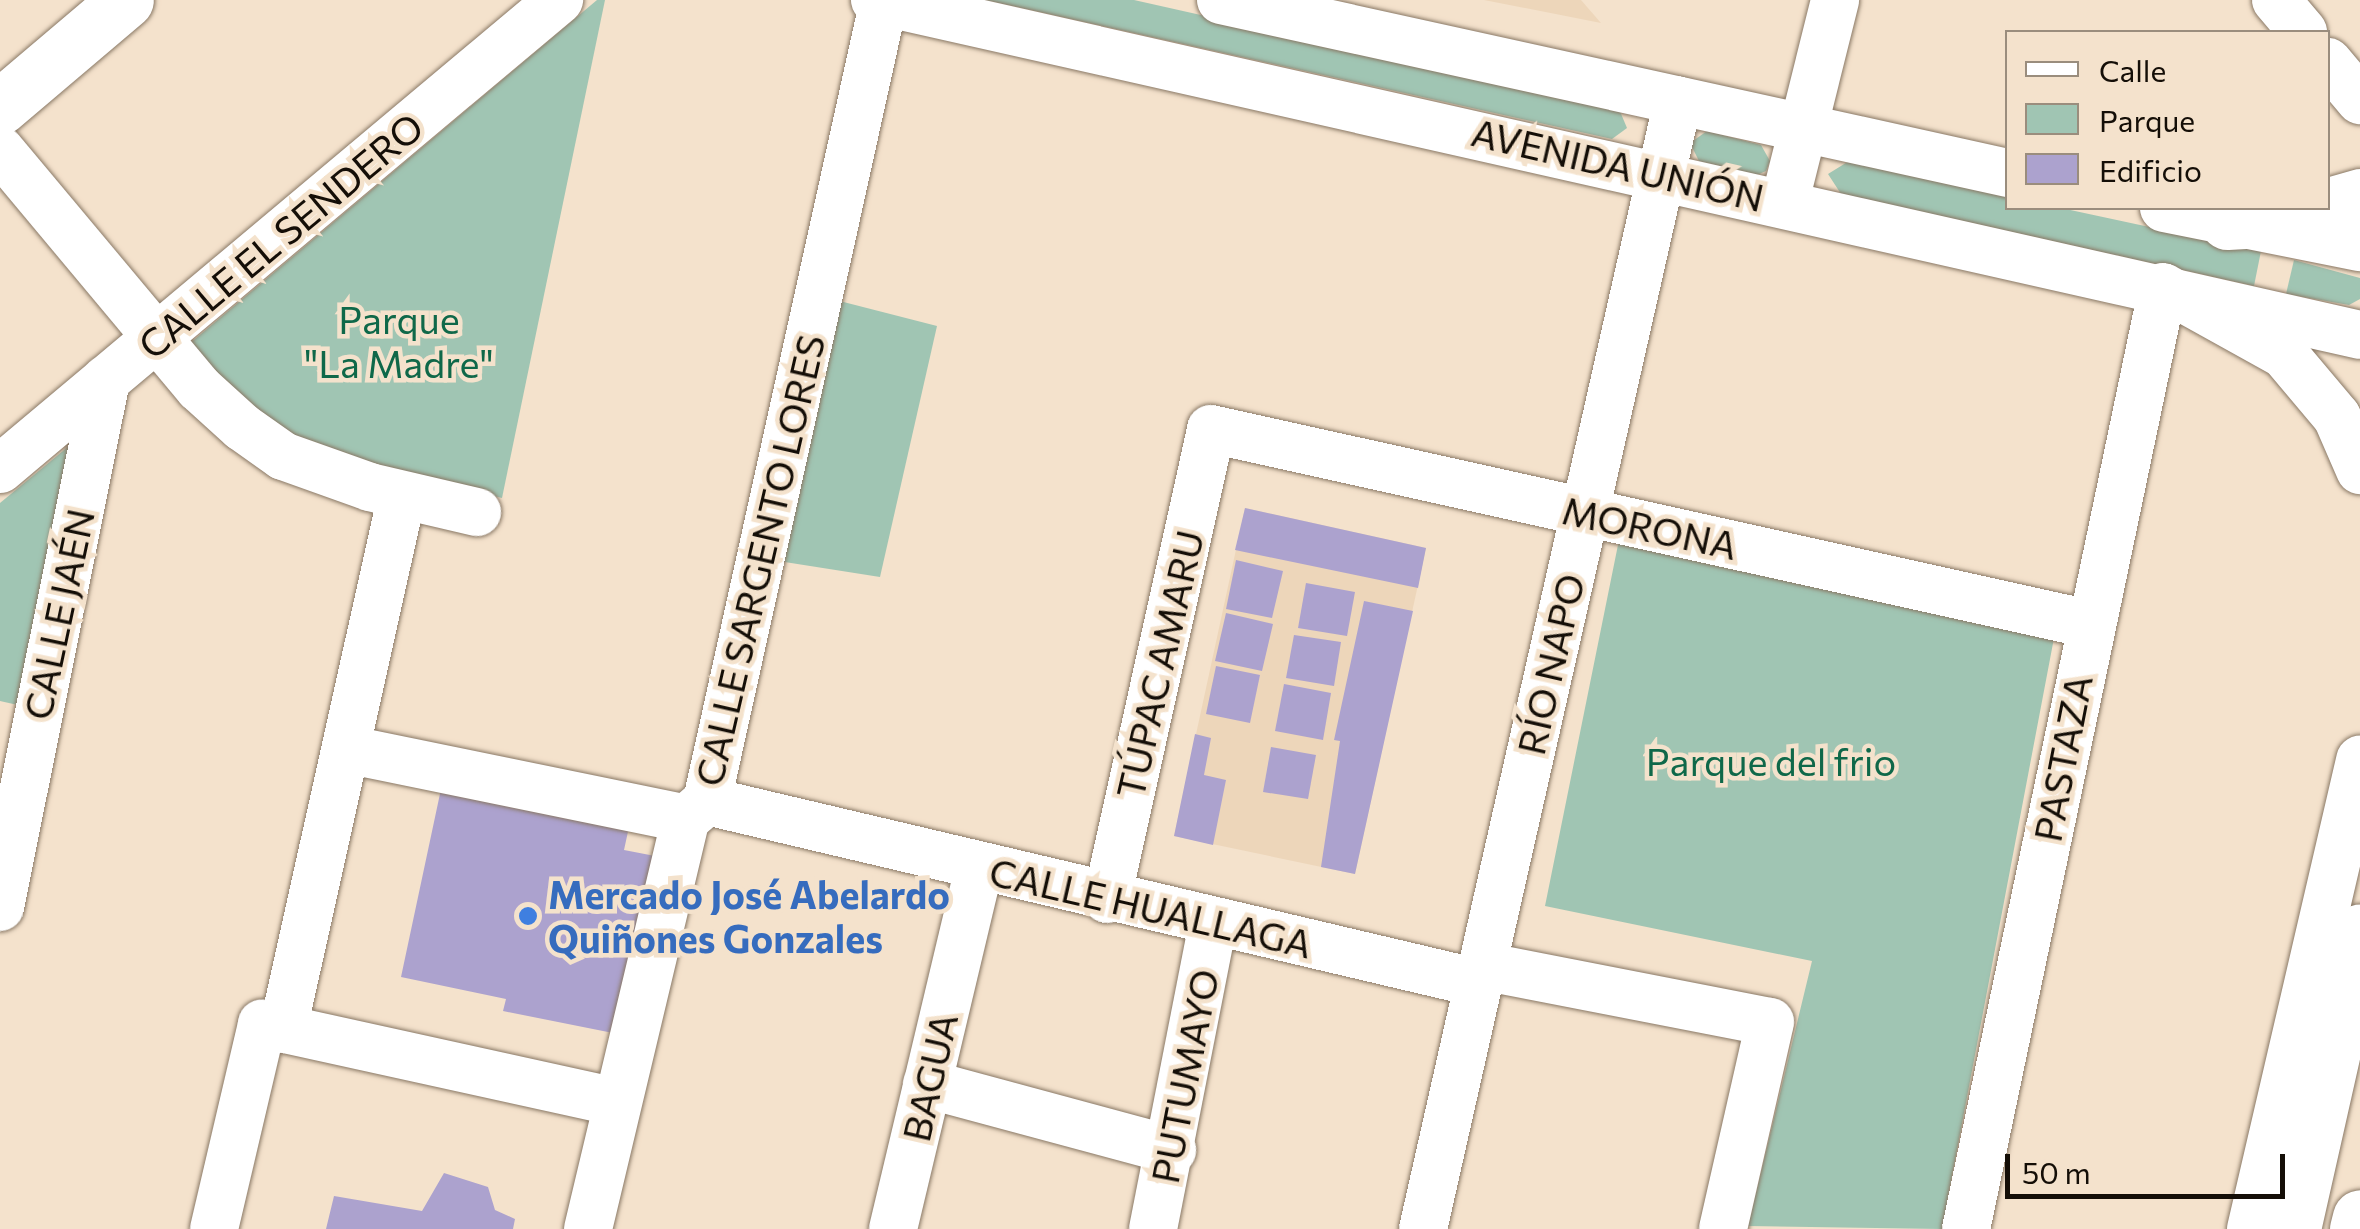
<!DOCTYPE html>
<html>
<head>
<meta charset="utf-8">
<style>
	body { margin:0 }
	#map { position:relative; width:2360px; height:1229px; overflow:hidden; background:#f4e2cc; font-family:Commissioner,sans-serif }
	div>[style] { position:absolute }
	.built>* { inset:0; background:#edd6ba }
	.green>* { inset:0; background:#a0c5b3 }
	.building>* { inset:0; background:#aca2ce }
	.roads { filter:drop-shadow(0 0 2px #897865) drop-shadow(0 0 2px #897865) }
	.minor>* { height:48px; margin:-24px; padding:0 24px; transform-origin:24px; border-radius:24px; background:#fff }
	.major>* { height:55px; margin:-27.5px; padding:0 27.5px; transform-origin:27.5px; border-radius:27.5px; background:#fff }
	.dots>* { width:28px; height:28px; translate:-50% -50%; box-sizing:border-box; border:5px solid #f4e2cc; border-radius:50% }
	span { translate:-50% -50%; white-space:nowrap; text-align:center; line-height:1.15; -webkit-text-stroke:9px #f4e2cc; paint-order:stroke }
	.street-label { font-size:38px; color:#140e07 }
	.park-label { font-size:38px; color:#0f6849 }
	.shop-label { font-size:38px; color:#366cbe; font-weight:700 }
	.left { translate:0 -50%; text-align:left }
	.legend { position:absolute; left:2005px; top:30px; width:325px; height:180px; box-sizing:border-box; background:#f4e2cc; border:2px solid #9a8d7d; margin:0; padding:12px 18px; list-style:none; font-size:30px; color:#140e07 }
	.legend li { display:flex; align-items:center; gap:20px; height:50px }
	.legend b { width:50px; border:2px solid #9a8d7d }
	.scale { position:absolute; left:2005px; top:1154px; width:280px; height:45px; box-sizing:border-box; border:5px solid #140e07; border-top:0; padding-left:12px; font-size:30px; line-height:35px; white-space:nowrap; color:#140e07; -webkit-text-stroke:8px #f4e2cc; paint-order:stroke }
</style>
</head>
<body>
<div id="map">
	<div class="built">
		<div style="clip-path:polygon(1484px 0,1581px 0,1601px 23px)"></div>
		<div style="clip-path:polygon(1245px 508px,1426px 548px,1355px 874px,1174px 836px)"></div>
	</div>
	<div class="green">
		<div style="clip-path:polygon(597px 0,605px 0,502px 498px,299px 448px,182px 350px)"></div>
		<div style="clip-path:polygon(985px 0,1134px 0,1619px 109px,1627px 128px,1612px 139px)"></div>
		<div style="clip-path:polygon(1707px 131px,1761px 145px,1770px 161px,1766px 171px,1757px 175px,1699px 161px,1690px 143px)"></div>
		<div style="clip-path:polygon(1849px 161px,2007px 196px,2008px 208px,2061px 208px,2261px 251px,2254px 286px,1841px 194px,1828px 174px)"></div>
		<div style="clip-path:polygon(2294px 260px,2360px 278px,2360px 299px,2349px 305px,2286px 294px)"></div>
		<div style="clip-path:polygon(824px 297px,937px 326px,880px 577px,772px 560px)"></div>
		<div style="clip-path:polygon(98px 422px,40px 710px,0 701px,0 503px)"></div>
		<div style="clip-path:polygon(1621px 530px,2054px 638px,1942px 1229px,1748px 1226px,1812px 961px,1545px 906px)"></div>
	</div>
	<div class="building">
		<div style="clip-path:polygon(1245px 508px,1426px 548px,1418px 588px,1235px 550px)"></div>
		<div style="clip-path:polygon(1236px 560px,1283px 571px,1272px 618px,1226px 609px)"></div>
		<div style="clip-path:polygon(1306px 583px,1355px 592px,1347px 636px,1298px 628px)"></div>
		<div style="clip-path:polygon(1364px 601px,1413px 611px,1355px 874px,1321px 867px,1340px 741px,1334px 740px)"></div>
		<div style="clip-path:polygon(1226px 613px,1273px 624px,1262px 671px,1215px 661px)"></div>
		<div style="clip-path:polygon(1294px 635px,1341px 642px,1334px 686px,1286px 678px)"></div>
		<div style="clip-path:polygon(1216px 666px,1260px 675px,1250px 723px,1206px 714px)"></div>
		<div style="clip-path:polygon(1284px 684px,1331px 693px,1323px 740px,1275px 731px)"></div>
		<div style="clip-path:polygon(1195px 734px,1211px 738px,1204px 775px,1226px 780px,1213px 845px,1174px 836px)"></div>
		<div style="clip-path:polygon(1271px 747px,1316px 755px,1308px 799px,1263px 792px)"></div>
		<div style="clip-path:polygon(441px 789px,629px 827px,624px 850px,655px 856px,618px 1034px,503px 1011px,506px 999px,401px 977px)"></div>
		<div style="clip-path:polygon(444px 1173px,488px 1187px,495px 1210px,515px 1219px,513px 1229px,326px 1229px,334px 1196px,422px 1211px)"></div>
	</div>
	<div class="roads">
		<div class="minor">
			<div style="left:875px;top:0;width:1522px;rotate:12.71deg"></div>
			<div style="left:1221px;top:0;width:806px;rotate:12.4deg"></div>
			<div style="left:2276px;top:0;width:42px;rotate:49.8deg"></div>
			<div style="left:2328px;top:62px;width:50px;rotate:49.9deg"></div>
			<div style="left:0;top:150px;width:310px;rotate:50.1deg"></div>
			<div style="left:199px;top:388px;width:58px;rotate:42.2deg"></div>
			<div style="left:242px;top:427px;width:50px;rotate:35.3deg"></div>
			<div style="left:283px;top:456px;width:92px;rotate:19.6deg"></div>
			<div style="left:370px;top:487px;width:110px;rotate:13.2deg"></div>
			<div style="left:1785px;top:201px;width:207px;rotate:-76deg"></div>
			<div style="left:2164px;top:208px;width:200px;rotate:11.3deg"></div>
			<div style="left:0;top:469px;width:730px;rotate:-40deg"></div>
			<div style="left:346px;top:749px;width:347px;rotate:11.6deg"></div>
			<div style="left:707px;top:801px;width:792px;rotate:13.28deg"></div>
			<div style="left:1107px;top:899px;width:481px;rotate:-77.5deg"></div>
			<div style="left:1211px;top:429px;width:899px;rotate:12.52deg"></div>
			<div style="left:0;top:907px;width:538px;rotate:-78.63deg"></div>
			<div style="left:1482px;top:966px;width:293px;rotate:11deg"></div>
			<div style="left:1770px;top:1022px;width:212px;rotate:102.8deg"></div>
			<div style="left:283px;top:1029px;width:547px;rotate:-77.44deg"></div>
			<div style="left:927px;top:1084px;width:254px;rotate:15.1deg"></div>
			<div style="left:214px;top:1229px;width:211px;rotate:-76.8deg"></div>
			<div style="left:262px;top:1024px;width:363px;rotate:12.4deg"></div>
			<div style="left:588px;top:1229px;width:422px;rotate:-76.6deg"></div>
			<div style="left:686px;top:819px;width:28px;rotate:-41deg"></div>
			<div style="left:707px;top:801px;width:820px;rotate:-77.54deg"></div>
			<div style="left:893px;top:1229px;width:372px;rotate:-76.6deg"></div>
			<div style="left:1153px;top:1229px;width:313px;rotate:-78.9deg"></div>
			<div style="left:1423px;top:1229px;width:1157px;rotate:-77.27deg"></div>
			<div style="left:1966px;top:1229px;width:962px;rotate:-78.19deg"></div>
			<div style="left:2163px;top:287px;width:138px;rotate:29deg"></div>
			<div style="left:2284px;top:354px;width:82px;rotate:49.9deg"></div>
			<div style="left:2337px;top:417px;width:58px;rotate:66.5deg"></div>
			<div style="left:2251px;top:1229px;width:482px;rotate:-76.9deg"></div>
		</div>
		<div class="major">
			<div style="left:0;top:107px;width:165px;rotate:-40.3deg"></div>
			<div style="left:2227px;top:222px;width:53px;rotate:-3.2deg"></div>
			<div style="left:2280px;top:219px;width:83px;rotate:-16deg"></div>
			<div style="left:2293px;top:1229px;width:305px;rotate:-77.3deg"></div>
			<div style="left:2357px;top:1229px;width:12px;rotate:-76deg"></div>
		</div>
	</div>
	<div class="dots">
		<div style="left:528px;top:916px;background:#3f7fe0"></div>
	</div>
	<div class="street-label">
		<span style="left:1618px;top:164px;rotate:13deg">AVENIDA UNIÓN</span>
		<span style="left:280px;top:235px;rotate:-40deg">CALLE EL SENDERO</span>
		<span style="left:1650px;top:527px;rotate:12deg">MORONA</span>
		<span style="left:759px;top:560px;rotate:-77deg">CALLE SARGENTO LORES</span>
		<span style="left:58px;top:614px;rotate:-78deg">CALLE JAÉN</span>
		<span style="left:1159px;top:664px;rotate:-77deg">TÚPAC AMARU</span>
		<span style="left:1550px;top:664px;rotate:-77deg">RÍO NAPO</span>
		<span style="left:2062px;top:758px;rotate:-79deg">PASTAZA</span>
		<span style="left:1151px;top:907px;rotate:13deg">CALLE HUALLAGA</span>
		<span style="left:1184px;top:1076px;rotate:-79deg">PUTUMAYO</span>
		<span style="left:929px;top:1077px;rotate:-77deg">BAGUA</span>
	</div>
	<div class="park-label">
		<span style="left:399px;top:341px">Parque<br>"La Madre"</span>
		<span style="left:1771px;top:761px">Parque del frio</span>
	</div>
	<div class="shop-label">
		<span class="left" style="left:548px;top:916px">Mercado José Abelardo<br>Quiñones Gonzales</span>
	</div>
	<ul class="legend">
	<li><b style="height:12px;background:#fff"></b>Calle</li>
	<li><b style="height:28px;background:#a0c5b3"></b>Parque</li>
	<li><b style="height:28px;background:#aca2ce"></b>Edificio</li>
	</ul>
	<div class="scale">50 m</div>
</div>
</body>
</html>
